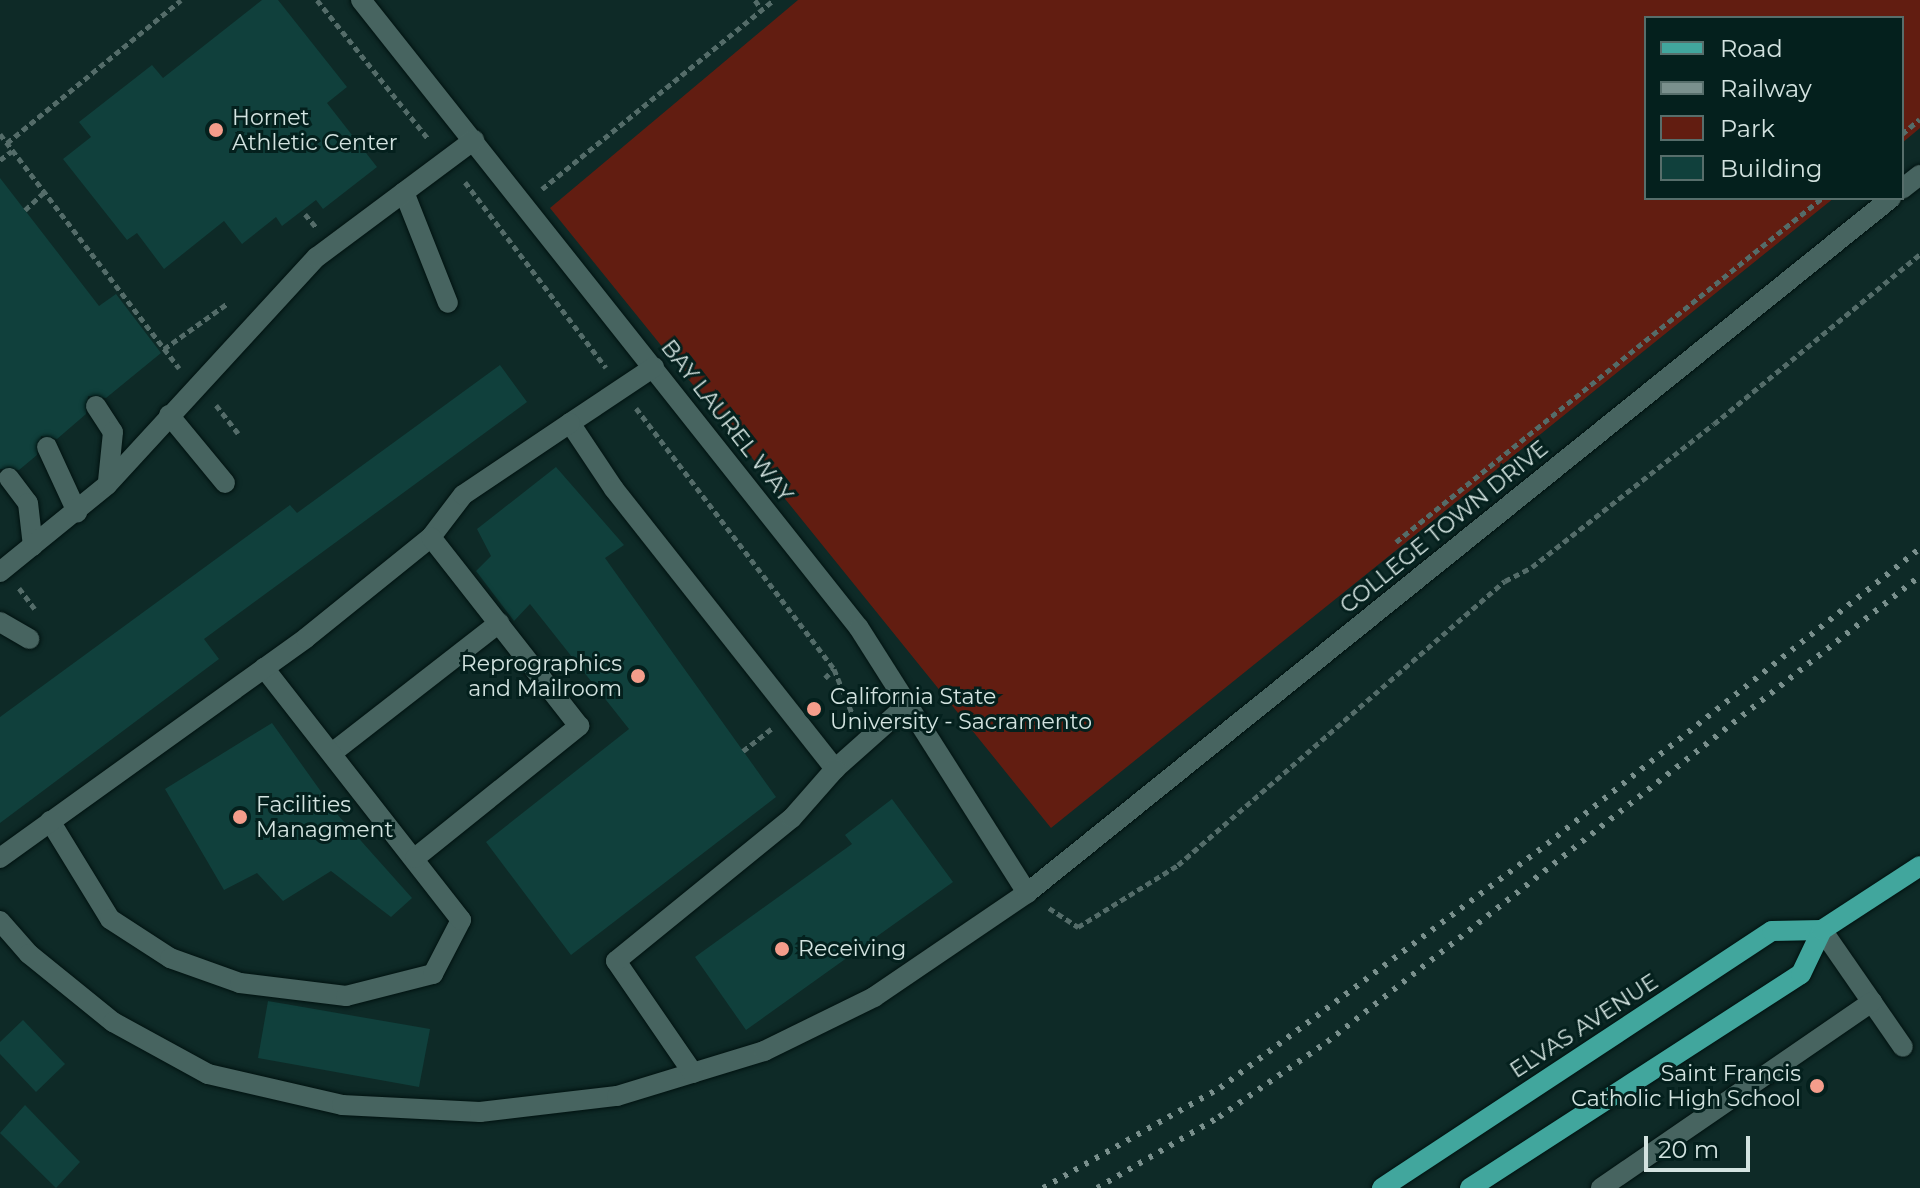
<!DOCTYPE html>
<html>
<head>
<meta charset="utf-8">
<style>
	body { margin:0 }
	#map { position:relative; width:1920px; height:1188px; overflow:hidden; background:#0e2a27; font-family:Montserrat,sans-serif }
	div>[style] { position:absolute }
	.green>* { inset:0; background:#621d11 }
	.building>* { inset:0; background:#10403c }
	.path>* { height:5px; margin-top:-2.5px; transform-origin:0; background:repeating-linear-gradient(90deg,#546c69 0 6px,transparent 0 10px) }
	.roads { filter:drop-shadow(0 0 2px #001210) drop-shadow(0 0 2px #001210) }
	.minor>* { height:20px; margin:-10px; padding:0 10px; transform-origin:10px; border-radius:10px; background:#476460 }
	.major>* { height:20px; margin:-10px; padding:0 10px; transform-origin:10px; border-radius:10px; background:#41a69d }
	.rail>* { height:6px; margin-top:-3px; transform-origin:0; background:repeating-linear-gradient(90deg,#7a908d 0 4px,transparent 0 12px) }
	.dots>* { width:22px; height:22px; translate:-50% -50%; box-sizing:border-box; border:4px solid #04201d; border-radius:50% }
	span { translate:-50% -50%; white-space:nowrap; text-align:center; line-height:1.15; -webkit-text-stroke:6px #04201d; paint-order:stroke }
	.poi-label { font-size:22px; color:#d3e3e0 }
	.left { translate:0 -50%; text-align:left }
	.right { translate:-100% -50%; text-align:right }
	.street-label { font-size:22px; color:#d3e3e0 }
	.legend { position:absolute; left:1644px; top:16px; width:260px; height:184px; box-sizing:border-box; background:#04201d; border:2px solid #576e6b; margin:0; padding:10px 14px; list-style:none; font-size:24px; color:#d3e3e0 }
	.legend li { display:flex; align-items:center; gap:16px; height:40px }
	.legend b { width:40px; border:2px solid #576e6b }
	.scale { position:absolute; left:1644px; top:1136px; width:106px; height:36px; box-sizing:border-box; border:4px solid #d3e3e0; border-top:0; padding-left:10px; font-size:24px; line-height:28px; white-space:nowrap; color:#d3e3e0; -webkit-text-stroke:6px #04201d; paint-order:stroke }
</style>
</head>
<body>
<div id="map">
	<div class="green">
		<div style="clip-path:polygon(798px 0,1920px 0,1920px 128px,1902px 143px,1902px 18px,1646px 18px,1646px 198px,1834px 198px,1051px 828px,550px 208px)"></div>
	</div>
	<div class="building">
		<div style="clip-path:polygon(262px 0,278px 0,347px 87px,327px 103px,377px 167px,323px 209px,316px 200px,282px 226px,276px 217px,242px 244px,224px 221px,164px 269px,137px 233px,127px 240px,63px 159px,91px 137px,79px 122px,152px 65px,163px 78px)"></div>
		<div style="clip-path:polygon(0 178px,99px 306px,116px 294px,161px 353px,106px 398px,88px 396px,86px 414px,57px 439px,41px 436px,37px 455px,19px 470px,0 469px)"></div>
		<div style="clip-path:polygon(500px 365px,527px 402px,204px 639px,219px 659px,0 823px,0 717px,290px 505px,297px 513px)"></div>
		<div style="clip-path:polygon(556px 467px,624px 545px,605px 558px,776px 797px,571px 955px,486px 842px,629px 729px,530px 604px,514px 621px,476px 571px,491px 556px,477px 529px)"></div>
		<div style="clip-path:polygon(272px 723px,337px 814px,412px 898px,391px 917px,331px 871px,283px 901px,257px 873px,224px 890px,165px 789px)"></div>
		<div style="clip-path:polygon(892px 799px,953px 882px,746px 1030px,695px 957px,852px 844px,845px 835px)"></div>
		<div style="clip-path:polygon(268px 1001px,430px 1029px,419px 1087px,258px 1058px)"></div>
		<div style="clip-path:polygon(23px 1020px,65px 1064px,36px 1092px,0 1054px,0 1042px)"></div>
		<div style="clip-path:polygon(25px 1105px,80px 1162px,56px 1188px,0 1133px)"></div>
	</div>
	<div class="path">
		<div style="left:317px;top:0;width:179px;rotate:51.3deg"></div>
		<div style="left:755px;top:0;width:12px;rotate:55deg"></div>
		<div style="left:0;top:134px;width:295px;rotate:52.6deg"></div>
		<div style="left:1902px;top:134px;width:23px;rotate:-40deg"></div>
		<div style="left:7px;top:143px;width:225px;rotate:-39.4deg"></div>
		<div style="left:0;top:160px;width:15px;rotate:-37deg"></div>
		<div style="left:465px;top:182px;width:233px;rotate:52.8deg"></div>
		<div style="left:542px;top:189px;width:299px;rotate:-39.2deg"></div>
		<div style="left:25px;top:210px;width:26px;rotate:-43deg"></div>
		<div style="left:305px;top:214px;width:17px;rotate:50deg"></div>
		<div style="left:164px;top:349px;width:79px;rotate:-35.7deg"></div>
		<div style="left:216px;top:405px;width:36px;rotate:52deg"></div>
		<div style="left:636px;top:408px;width:328px;rotate:52.8deg"></div>
		<div style="left:834px;top:669px;width:48px;rotate:67.8deg"></div>
		<div style="left:1396px;top:542px;width:548px;rotate:-38.92deg"></div>
		<div style="left:19px;top:588px;width:26px;rotate:53deg"></div>
		<div style="left:825px;top:678px;width:13px;rotate:-45deg"></div>
		<div style="left:743px;top:751px;width:36px;rotate:-38deg"></div>
		<div style="left:1049px;top:908px;width:35px;rotate:33deg"></div>
		<div style="left:1078px;top:927px;width:118px;rotate:-31.8deg"></div>
		<div style="left:1178px;top:865px;width:433px;rotate:-41deg"></div>
		<div style="left:1505px;top:581px;width:30px;rotate:-27deg"></div>
		<div style="left:1532px;top:567px;width:231px;rotate:-38.2deg"></div>
		<div style="left:1714px;top:424px;width:267px;rotate:-39.5deg"></div>
	</div>
	<div class="roads">
		<div class="minor">
			<div style="left:361px;top:0;width:801px;rotate:51.59deg"></div>
			<div style="left:859px;top:628px;width:314px;rotate:57.6deg"></div>
			<div style="left:1902px;top:189px;width:23px;rotate:-38deg"></div>
			<div style="left:404px;top:192px;width:119px;rotate:68.4deg"></div>
			<div style="left:654px;top:367px;width:101px;rotate:146.3deg"></div>
			<div style="left:570px;top:423px;width:79px;rotate:56.3deg"></div>
			<div style="left:614px;top:489px;width:357px;rotate:51.7deg"></div>
			<div style="left:835px;top:769px;width:99px;rotate:-41.7deg"></div>
			<div style="left:96px;top:406px;width:31px;rotate:57deg"></div>
			<div style="left:113px;top:432px;width:49px;rotate:95.8deg"></div>
			<div style="left:169px;top:415px;width:88px;rotate:50.5deg"></div>
			<div style="left:47px;top:447px;width:72px;rotate:65.2deg"></div>
			<div style="left:9px;top:478px;width:31px;rotate:53deg"></div>
			<div style="left:28px;top:503px;width:43px;rotate:83.4deg"></div>
			<div style="left:0;top:572px;width:138px;rotate:-39.1deg"></div>
			<div style="left:107px;top:485px;width:310px;rotate:-47.4deg"></div>
			<div style="left:317px;top:257px;width:196px;rotate:-36.7deg"></div>
			<div style="left:0;top:622px;width:34px;rotate:30deg"></div>
			<div style="left:332px;top:753px;width:212px;rotate:-37.9deg"></div>
			<div style="left:50px;top:821px;width:115px;rotate:58.5deg"></div>
			<div style="left:110px;top:919px;width:72px;rotate:33deg"></div>
			<div style="left:170px;top:958px;width:74px;rotate:19.7deg"></div>
			<div style="left:240px;top:983px;width:107px;rotate:7deg"></div>
			<div style="left:346px;top:996px;width:90px;rotate:-14.2deg"></div>
			<div style="left:433px;top:974px;width:61px;rotate:-62.6deg"></div>
			<div style="left:461px;top:920px;width:320px;rotate:-128deg"></div>
			<div style="left:0;top:858px;width:377px;rotate:-35.7deg"></div>
			<div style="left:306px;top:638px;width:161px;rotate:-38.9deg"></div>
			<div style="left:431px;top:537px;width:53px;rotate:-52.7deg"></div>
			<div style="left:463px;top:495px;width:129px;rotate:-33.9deg"></div>
			<div style="left:415px;top:858px;width:211px;rotate:-38.8deg"></div>
			<div style="left:579px;top:726px;width:240px;rotate:-128.1deg"></div>
			<div style="left:0;top:921px;width:44px;rotate:48.7deg"></div>
			<div style="left:29px;top:954px;width:108px;rotate:39deg"></div>
			<div style="left:113px;top:1022px;width:108px;rotate:28.7deg"></div>
			<div style="left:208px;top:1074px;width:138px;rotate:13deg"></div>
			<div style="left:342px;top:1105px;width:138px;rotate:2.9deg"></div>
			<div style="left:480px;top:1112px;width:138px;rotate:-6.7deg"></div>
			<div style="left:617px;top:1096px;width:154px;rotate:-17deg"></div>
			<div style="left:764px;top:1051px;width:123px;rotate:-26.1deg"></div>
			<div style="left:874px;top:997px;width:185px;rotate:-34.2deg"></div>
			<div style="left:1027px;top:893px;width:1109px;rotate:-38.81deg"></div>
			<div style="left:1822px;top:930px;width:142px;rotate:55.3deg"></div>
			<div style="left:693px;top:1073px;width:136px;rotate:-124.5deg"></div>
			<div style="left:616px;top:961px;width:227px;rotate:-39.1deg"></div>
			<div style="left:792px;top:818px;width:65px;rotate:-48.7deg"></div>
			<div style="left:1601px;top:1188px;width:329px;rotate:-34.5deg"></div>
		</div>
		<div class="major">
			<div style="left:1382px;top:1188px;width:467px;rotate:-33.4deg"></div>
			<div style="left:1772px;top:931px;width:50px;rotate:-1.1deg"></div>
			<div style="left:1470px;top:1188px;width:394px;rotate:-32.9deg"></div>
			<div style="left:1801px;top:974px;width:49px;rotate:-64.5deg"></div>
			<div style="left:1822px;top:930px;width:117px;rotate:-33.1deg"></div>
		</div>
	</div>
	<div class="rail">
		<div style="left:1043px;top:1188px;width:203px;rotate:-29.5deg"></div>
		<div style="left:1220px;top:1088px;width:408px;rotate:-36.7deg"></div>
		<div style="left:1547px;top:844px;width:476px;rotate:-38.4deg"></div>
		<div style="left:1097px;top:1188px;width:141px;rotate:-30.2deg"></div>
		<div style="left:1219px;top:1117px;width:131px;rotate:-34.8deg"></div>
		<div style="left:1327px;top:1042px;width:754px;rotate:-38.16deg"></div>
	</div>
	<div class="dots">
		<div style="left:216px;top:130px;background:#f49d8b"></div>
		<div style="left:638px;top:676px;background:#f49d8b"></div>
		<div style="left:814px;top:709px;background:#f49d8b"></div>
		<div style="left:240px;top:817px;background:#f49d8b"></div>
		<div style="left:782px;top:949px;background:#f49d8b"></div>
		<div style="left:1817px;top:1086px;background:#f49d8b"></div>
	</div>
	<div class="poi-label">
		<span class="left" style="left:232px;top:130px">Hornet<br>Athletic Center</span>
		<span class="right" style="left:622px;top:676px">Reprographics<br>and Mailroom</span>
		<span class="left" style="left:830px;top:709px">California State<br>University - Sacramento</span>
		<span class="left" style="left:256px;top:817px">Facilities<br>Managment</span>
		<span class="left" style="left:798px;top:949px">Receiving</span>
		<span class="right" style="left:1801px;top:1086px">Saint Francis<br>Catholic High School</span>
	</div>
	<div class="street-label">
		<span style="left:727px;top:421px;rotate:52deg">BAY LAUREL WAY</span>
		<span style="left:1444px;top:527px;rotate:-39deg">COLLEGE TOWN DRIVE</span>
		<span style="left:1584px;top:1026px;rotate:-33deg">ELVAS AVENUE</span>
	</div>
	<ul class="legend">
	<li><b style="height:10px;background:#41a69d"></b>Road</li>
	<li><b style="height:10px;background:#7a908d"></b>Railway</li>
	<li><b style="height:22px;background:#621d11"></b>Park</li>
	<li><b style="height:22px;background:#10403c"></b>Building</li>
	</ul>
	<div class="scale">20 m</div>
</div>
</body>
</html>
